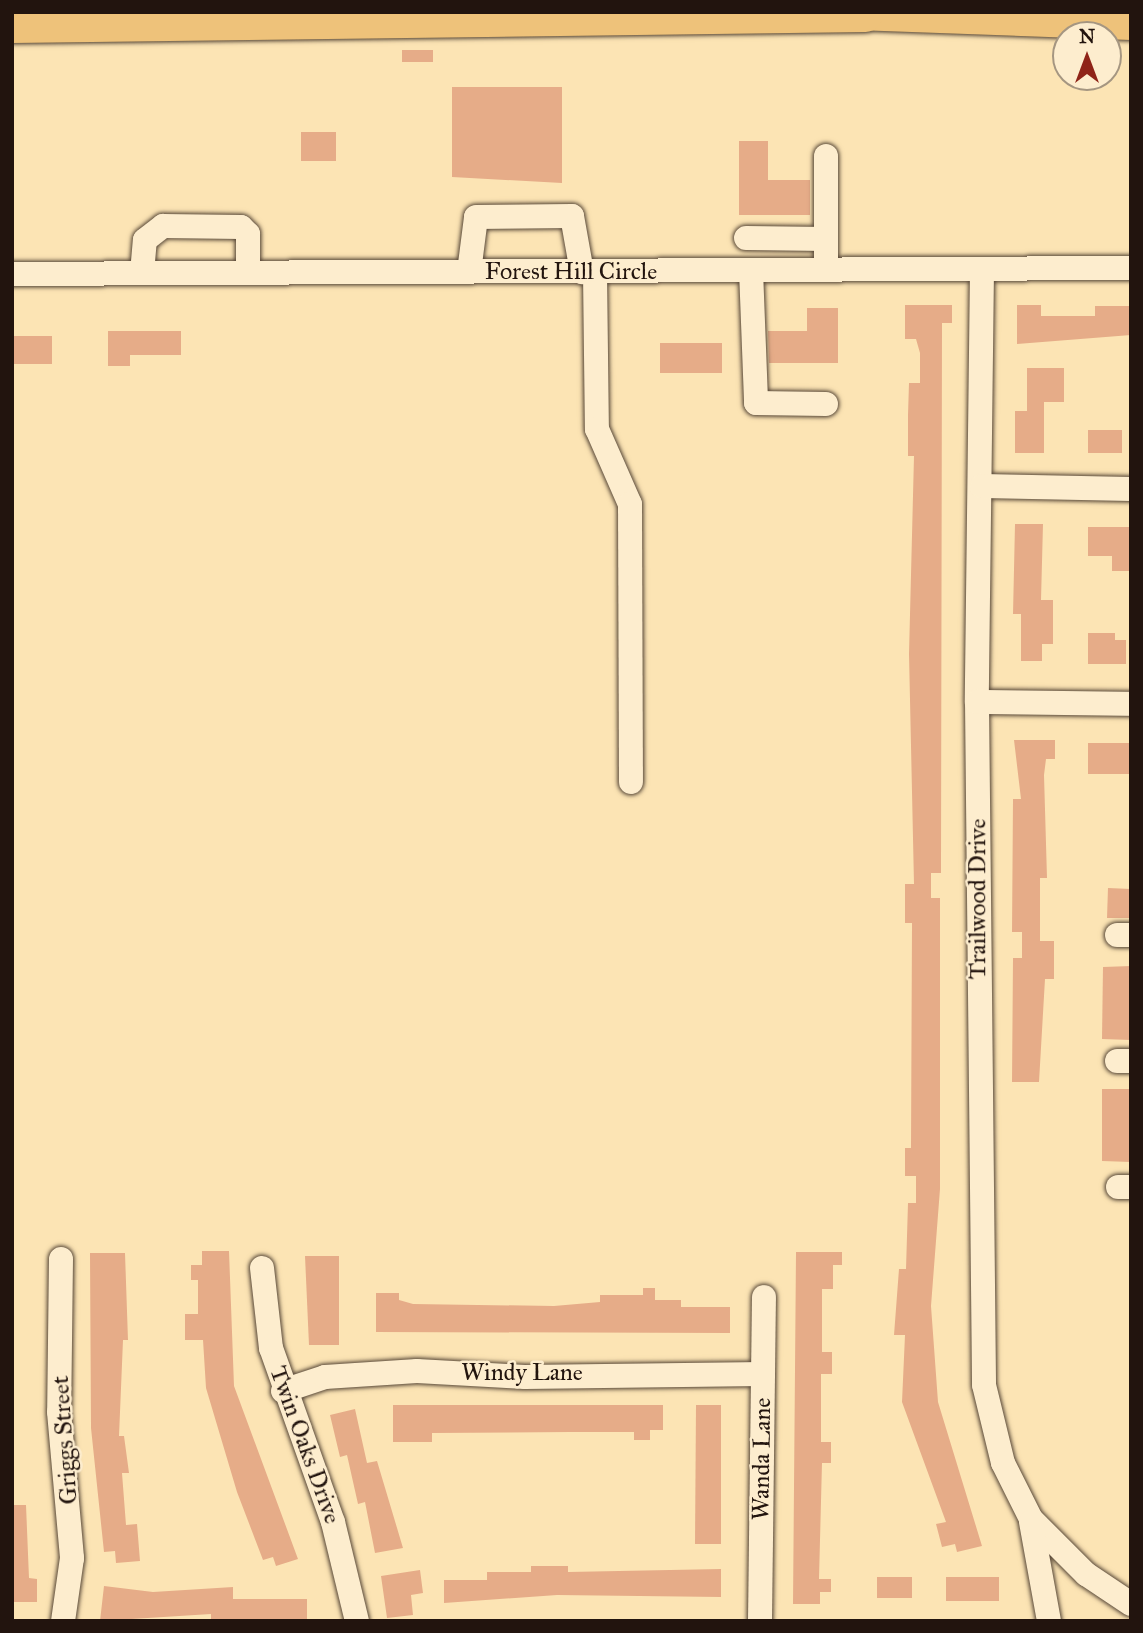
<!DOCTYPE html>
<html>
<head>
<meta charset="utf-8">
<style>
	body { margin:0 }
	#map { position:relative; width:1143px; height:1633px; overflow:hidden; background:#fce4b4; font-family:"IM FELL Great Primer",serif }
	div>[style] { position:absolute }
	.building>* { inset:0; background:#e6ac88 }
	.roads { filter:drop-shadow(0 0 2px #584838) drop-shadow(0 0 2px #584838) }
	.minor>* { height:24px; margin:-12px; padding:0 12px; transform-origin:12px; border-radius:12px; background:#fdedce }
	.highway>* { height:35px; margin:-17.5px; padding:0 17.5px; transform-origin:17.5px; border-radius:17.5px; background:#eec27a }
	span { translate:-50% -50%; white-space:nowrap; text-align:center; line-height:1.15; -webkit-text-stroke:5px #fdedce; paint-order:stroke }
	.street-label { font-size:24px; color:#22140e }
	.frame { position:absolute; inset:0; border:14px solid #22140e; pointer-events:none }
	.north { position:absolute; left:1052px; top:21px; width:70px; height:70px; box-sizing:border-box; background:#fdedce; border:2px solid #a59681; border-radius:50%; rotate:0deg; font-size:19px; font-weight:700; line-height:28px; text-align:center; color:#22140e }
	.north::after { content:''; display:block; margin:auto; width:24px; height:32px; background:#8f2418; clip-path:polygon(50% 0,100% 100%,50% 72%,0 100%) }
</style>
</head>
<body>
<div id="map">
	<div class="building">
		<div style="clip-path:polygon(402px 50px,433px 50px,433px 62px,402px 62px)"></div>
		<div style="clip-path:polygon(452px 87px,562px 87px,562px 183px,452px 177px)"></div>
		<div style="clip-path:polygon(301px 132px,336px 132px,336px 161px,301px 161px)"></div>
		<div style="clip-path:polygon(739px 141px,768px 141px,768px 180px,810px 180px,810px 215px,739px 215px)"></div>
		<div style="clip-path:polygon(905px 305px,952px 305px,952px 323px,942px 323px,941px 873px,931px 873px,931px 898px,940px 898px,940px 1189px,931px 1306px,938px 1402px,982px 1546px,957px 1552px,955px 1544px,942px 1547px,936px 1524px,946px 1522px,902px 1402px,905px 1335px,894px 1335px,899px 1269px,906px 1269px,908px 1203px,916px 1203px,916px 1176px,905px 1176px,905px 1148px,911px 1148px,912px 923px,905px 923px,905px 884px,914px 884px,909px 654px,914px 456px,908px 456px,908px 415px,909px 383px,920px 383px,920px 353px,916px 339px,905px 339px)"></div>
		<div style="clip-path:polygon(1017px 305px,1041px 305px,1041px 316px,1095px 316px,1095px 306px,1131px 306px,1131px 335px,1017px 344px)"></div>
		<div style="clip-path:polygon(807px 308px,838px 308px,838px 363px,769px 363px,768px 331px,807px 331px)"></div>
		<div style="clip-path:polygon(108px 331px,181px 331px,181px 355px,130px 355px,130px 366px,108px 366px)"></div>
		<div style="clip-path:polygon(13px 336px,52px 336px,52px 364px,13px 364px)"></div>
		<div style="clip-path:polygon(660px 343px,722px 343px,722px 373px,660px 373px)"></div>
		<div style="clip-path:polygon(1027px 368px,1064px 368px,1064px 402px,1044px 402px,1044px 453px,1015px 453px,1015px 411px,1027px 411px)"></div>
		<div style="clip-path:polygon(1088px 430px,1122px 430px,1122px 453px,1088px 453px)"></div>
		<div style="clip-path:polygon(1015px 524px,1043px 524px,1041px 600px,1053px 600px,1053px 644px,1042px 644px,1042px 661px,1021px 661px,1021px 614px,1013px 614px)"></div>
		<div style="clip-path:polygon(1088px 527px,1131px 527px,1131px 571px,1112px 571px,1112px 556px,1088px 556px)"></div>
		<div style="clip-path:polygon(1088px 633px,1115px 633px,1115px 640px,1126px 640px,1126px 664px,1088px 664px)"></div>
		<div style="clip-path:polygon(1014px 740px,1055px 740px,1055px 759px,1046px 759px,1044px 775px,1047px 878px,1040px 878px,1040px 941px,1054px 941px,1054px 979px,1045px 979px,1039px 1082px,1012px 1082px,1013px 958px,1022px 958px,1022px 932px,1012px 932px,1013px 799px,1021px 799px)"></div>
		<div style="clip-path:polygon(1088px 743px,1130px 743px,1130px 774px,1088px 774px)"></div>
		<div style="clip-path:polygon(1108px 888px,1131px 889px,1131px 918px,1107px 918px)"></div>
		<div style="clip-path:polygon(1131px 966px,1131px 1040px,1102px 1039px,1103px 967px)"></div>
		<div style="clip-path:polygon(1102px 1089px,1131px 1089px,1131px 1162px,1102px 1161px)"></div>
		<div style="clip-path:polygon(202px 1251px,229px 1251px,234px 1386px,298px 1559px,276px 1566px,273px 1557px,263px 1560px,237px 1492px,206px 1388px,203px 1340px,185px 1340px,185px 1314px,198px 1314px,198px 1280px,191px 1280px,191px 1265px,202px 1265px)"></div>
		<div style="clip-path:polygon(796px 1252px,842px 1252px,842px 1265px,833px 1265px,833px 1289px,822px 1289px,822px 1352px,832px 1352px,832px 1374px,821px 1374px,821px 1442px,831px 1442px,831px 1463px,822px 1463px,819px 1579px,831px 1579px,831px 1592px,820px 1592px,820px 1604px,793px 1604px)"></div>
		<div style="clip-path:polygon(90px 1253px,125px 1253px,128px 1340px,123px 1340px,119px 1436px,124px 1436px,129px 1473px,122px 1473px,126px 1525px,137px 1524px,140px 1561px,116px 1563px,115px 1551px,104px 1552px,91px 1428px)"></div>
		<div style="clip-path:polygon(305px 1256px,339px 1256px,339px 1345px,309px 1345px)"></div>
		<div style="clip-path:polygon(643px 1288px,655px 1288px,655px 1300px,681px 1300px,681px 1307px,730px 1307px,730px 1333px,376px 1332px,376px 1293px,399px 1293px,399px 1300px,413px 1304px,554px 1306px,600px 1302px,600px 1295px,643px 1295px)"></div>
		<div style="clip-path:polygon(393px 1405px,663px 1405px,663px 1430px,650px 1430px,650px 1440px,634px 1440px,634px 1432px,570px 1432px,432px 1433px,432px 1442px,393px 1442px)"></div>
		<div style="clip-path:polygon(696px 1405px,721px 1405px,721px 1544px,695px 1544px)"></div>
		<div style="clip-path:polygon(355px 1409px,367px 1463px,377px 1461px,403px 1548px,375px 1553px,365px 1502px,358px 1504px,347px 1455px,340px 1457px,330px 1415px)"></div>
		<div style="clip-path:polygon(12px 1505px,26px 1505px,29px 1578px,37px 1579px,37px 1602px,12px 1602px)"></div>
		<div style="clip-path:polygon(531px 1566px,568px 1566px,568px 1572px,721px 1569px,721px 1597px,557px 1595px,444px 1603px,444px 1580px,487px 1580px,487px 1572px,531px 1572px)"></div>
		<div style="clip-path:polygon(420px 1570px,423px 1593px,411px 1595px,413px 1615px,387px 1618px,381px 1576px)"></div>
		<div style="clip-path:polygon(877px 1577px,912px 1577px,912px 1598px,877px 1598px)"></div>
		<div style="clip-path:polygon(946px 1577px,999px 1577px,999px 1601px,946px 1601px)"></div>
		<div style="clip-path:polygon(104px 1586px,153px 1592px,233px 1587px,233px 1599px,307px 1599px,307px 1621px,211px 1621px,211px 1614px,100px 1621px)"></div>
	</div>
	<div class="roads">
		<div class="minor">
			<div style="left:826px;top:156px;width:114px;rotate:90deg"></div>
			<div style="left:746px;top:238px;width:80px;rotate:0.7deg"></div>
			<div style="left:751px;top:270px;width:133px;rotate:87.8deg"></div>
			<div style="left:756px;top:403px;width:70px;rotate:0.8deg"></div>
			<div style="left:982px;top:270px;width:432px;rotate:90.7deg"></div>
			<div style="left:977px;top:702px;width:683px;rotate:89.41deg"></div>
			<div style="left:984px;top:1385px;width:80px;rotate:76.3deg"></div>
			<div style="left:1003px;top:1463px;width:63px;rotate:63.4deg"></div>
			<div style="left:1031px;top:1519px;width:78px;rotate:45deg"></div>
			<div style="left:1086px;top:1574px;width:54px;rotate:33.7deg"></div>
			<div style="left:469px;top:272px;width:55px;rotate:-82.7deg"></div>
			<div style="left:476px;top:217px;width:96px;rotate:-0.6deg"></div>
			<div style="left:572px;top:216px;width:57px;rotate:79.9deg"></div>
			<div style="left:142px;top:273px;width:33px;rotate:-85deg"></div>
			<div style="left:145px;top:240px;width:23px;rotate:-38deg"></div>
			<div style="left:163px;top:226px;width:78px;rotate:0.7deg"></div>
			<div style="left:241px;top:227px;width:10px;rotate:45deg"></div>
			<div style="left:248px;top:234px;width:38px;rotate:90deg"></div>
			<div style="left:595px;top:273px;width:156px;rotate:89.3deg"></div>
			<div style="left:597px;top:429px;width:82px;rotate:66.3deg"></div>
			<div style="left:630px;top:504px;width:278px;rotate:89.8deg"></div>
			<div style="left:12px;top:274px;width:1119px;rotate:-0.31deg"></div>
			<div style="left:982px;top:486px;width:149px;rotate:1.2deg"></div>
			<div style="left:977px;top:702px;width:154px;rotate:0.7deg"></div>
			<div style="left:1117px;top:935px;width:14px"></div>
			<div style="left:1117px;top:1061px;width:14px"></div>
			<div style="left:1118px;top:1187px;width:13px"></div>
			<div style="left:61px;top:1259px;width:153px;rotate:90.7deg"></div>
			<div style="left:59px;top:1412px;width:147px;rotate:84.9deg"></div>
			<div style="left:72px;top:1558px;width:64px;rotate:98.1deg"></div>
			<div style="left:262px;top:1268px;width:81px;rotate:83.6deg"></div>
			<div style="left:271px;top:1348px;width:185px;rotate:70.4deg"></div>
			<div style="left:333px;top:1522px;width:102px;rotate:76.4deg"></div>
			<div style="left:283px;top:1391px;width:44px;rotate:-18.4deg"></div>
			<div style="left:325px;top:1377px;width:92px;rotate:-3.7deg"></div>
			<div style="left:417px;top:1371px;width:108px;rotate:3.2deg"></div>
			<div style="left:525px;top:1377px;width:238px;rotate:-0.7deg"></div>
			<div style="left:1031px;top:1522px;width:101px;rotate:79.7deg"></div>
			<div style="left:760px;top:1621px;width:324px;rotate:-89.3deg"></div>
		</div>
		<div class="highway">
			<div style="left:856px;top:12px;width:275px;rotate:2.1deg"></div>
			<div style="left:12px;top:25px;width:853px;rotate:-0.74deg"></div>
		</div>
	</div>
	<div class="street-label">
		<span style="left:571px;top:272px">Forest Hill Circle</span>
		<span style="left:978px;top:899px;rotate:-90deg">Trailwood Drive</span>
		<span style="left:522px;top:1373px">Windy Lane</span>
		<span style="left:65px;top:1440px;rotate:-94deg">Griggs Street</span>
		<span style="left:305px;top:1445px;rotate:70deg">Twin Oaks Drive</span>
		<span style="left:762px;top:1459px;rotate:-89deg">Wanda Lane</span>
	</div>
	<div class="frame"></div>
	<div class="north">N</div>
</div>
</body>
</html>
